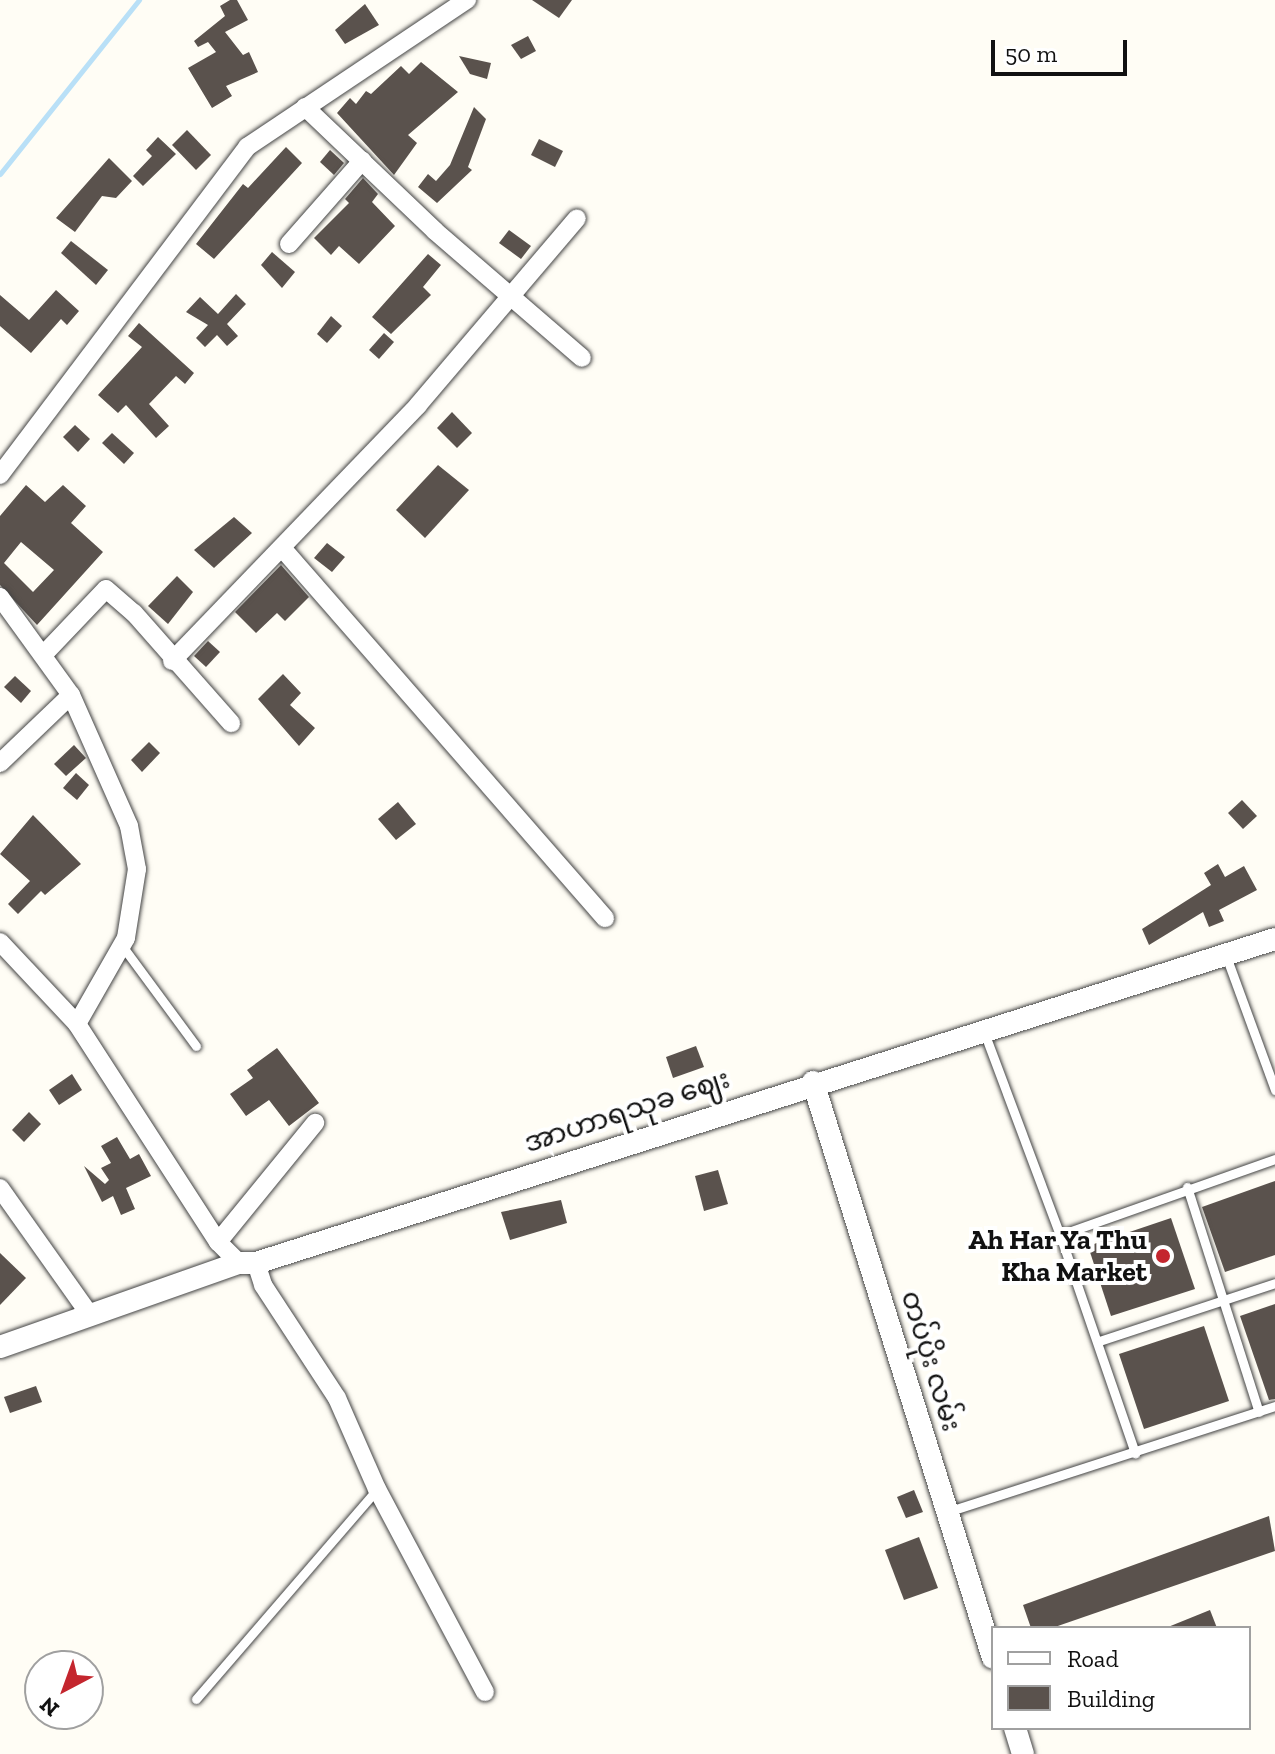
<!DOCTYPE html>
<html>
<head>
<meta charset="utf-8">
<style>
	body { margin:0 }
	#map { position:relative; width:1275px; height:1754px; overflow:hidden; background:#fffdf5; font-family:"Zilla Slab","Noto Sans Myanmar",serif }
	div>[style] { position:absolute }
	.stream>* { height:5px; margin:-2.5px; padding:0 2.5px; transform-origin:2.5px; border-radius:2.5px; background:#b9e0f7 }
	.building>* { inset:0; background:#5a524d }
	.roads { filter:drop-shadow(0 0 2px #444) drop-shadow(0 0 2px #444) }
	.service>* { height:9px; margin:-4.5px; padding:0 4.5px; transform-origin:4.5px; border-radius:4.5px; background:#fff }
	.minor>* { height:18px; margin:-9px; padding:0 9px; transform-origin:9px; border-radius:9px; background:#fff }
	.tertiary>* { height:22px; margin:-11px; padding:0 11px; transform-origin:11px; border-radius:11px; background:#fff }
	.dots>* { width:22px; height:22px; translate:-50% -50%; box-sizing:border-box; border:4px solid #fff; border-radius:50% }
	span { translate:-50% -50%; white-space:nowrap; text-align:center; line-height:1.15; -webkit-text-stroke:8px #fff; paint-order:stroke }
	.street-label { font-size:28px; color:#111 }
	.poi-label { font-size:28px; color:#111; font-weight:700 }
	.right { translate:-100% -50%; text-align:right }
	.legend { position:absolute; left:991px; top:1626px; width:260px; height:104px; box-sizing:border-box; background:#fff; border:2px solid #a0a0a0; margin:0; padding:10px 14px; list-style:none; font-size:24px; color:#111 }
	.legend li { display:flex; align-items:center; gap:16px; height:40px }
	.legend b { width:40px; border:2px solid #a0a0a0 }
	.north { position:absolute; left:24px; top:1650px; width:80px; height:80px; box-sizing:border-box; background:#fff; border:2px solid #a0a0a0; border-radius:50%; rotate:221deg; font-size:22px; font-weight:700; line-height:32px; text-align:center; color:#111 }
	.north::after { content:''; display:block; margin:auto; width:28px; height:36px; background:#c4262e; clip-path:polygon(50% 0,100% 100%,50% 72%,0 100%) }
	.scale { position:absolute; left:991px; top:40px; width:136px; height:36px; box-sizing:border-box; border:4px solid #111; border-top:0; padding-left:10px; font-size:24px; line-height:28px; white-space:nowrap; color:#111; -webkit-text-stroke:6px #fff; paint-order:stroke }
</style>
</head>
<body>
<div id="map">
	<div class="stream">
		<div style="left:0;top:174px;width:223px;rotate:-51.4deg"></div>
	</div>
	<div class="building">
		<div style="clip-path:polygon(230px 0,237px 0,248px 20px,225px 32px,243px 55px,249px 52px,258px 72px,226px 86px,232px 96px,212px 108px,188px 68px,216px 52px,208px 42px,198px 47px,194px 41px,225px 16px,220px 6px)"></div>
		<div style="clip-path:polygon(532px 0,572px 0,559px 18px)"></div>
		<div style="clip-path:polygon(365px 4px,379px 25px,345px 44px,335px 30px)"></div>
		<div style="clip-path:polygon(528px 36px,536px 51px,521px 59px,511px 45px)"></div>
		<div style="clip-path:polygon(459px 56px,491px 63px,487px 79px,470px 74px)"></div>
		<div style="clip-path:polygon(421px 62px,458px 92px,408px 135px,417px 143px,394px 175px,337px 113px,350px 98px,356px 104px,366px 91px,371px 94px,401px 66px,409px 74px)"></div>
		<div style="clip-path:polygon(474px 107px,486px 119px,468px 167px,472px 170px,437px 203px,418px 187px,428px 174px,436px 181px,450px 165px)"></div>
		<div style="clip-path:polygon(187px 130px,211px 155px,196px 170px,172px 145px)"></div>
		<div style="clip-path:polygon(158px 137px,176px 154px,143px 186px,133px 176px,152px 156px,146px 150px)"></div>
		<div style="clip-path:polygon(539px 139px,563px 151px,555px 167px,531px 155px)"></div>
		<div style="clip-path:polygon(286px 147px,302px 163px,214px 259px,196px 244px,243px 184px,248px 188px)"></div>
		<div style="clip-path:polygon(330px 150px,344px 163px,334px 175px,320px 162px)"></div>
		<div style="clip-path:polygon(109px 158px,132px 181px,116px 198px,102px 196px,75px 232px,56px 218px)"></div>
		<div style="clip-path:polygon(363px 178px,378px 194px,372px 202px,395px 226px,359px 264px,339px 246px,331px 255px,314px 238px,349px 203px,345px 199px)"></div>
		<div style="clip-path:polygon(509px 230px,531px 246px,521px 259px,499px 243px)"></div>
		<div style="clip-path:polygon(71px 241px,108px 270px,96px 285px,61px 253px)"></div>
		<div style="clip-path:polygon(272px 252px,295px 272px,282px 288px,261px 265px)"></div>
		<div style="clip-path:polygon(428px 254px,441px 265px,423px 287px,431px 295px,391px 334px,372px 317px)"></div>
		<div style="clip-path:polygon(56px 290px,79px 311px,67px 325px,61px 319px,31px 353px,0 326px,0 295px,29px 320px)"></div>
		<div style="clip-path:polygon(236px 294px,246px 304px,227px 324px,238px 336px,227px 346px,217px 335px,205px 347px,196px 338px,208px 325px,186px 312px,200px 297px,218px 314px)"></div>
		<div style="clip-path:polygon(331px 316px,342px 326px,327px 343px,317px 334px)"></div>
		<div style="clip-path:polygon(139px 323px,194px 373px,185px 384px,176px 376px,149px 404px,169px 426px,156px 438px,126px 405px,118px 413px,98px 395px,142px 347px,128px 336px)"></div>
		<div style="clip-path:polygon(384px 333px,394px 342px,379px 359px,369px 350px)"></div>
		<div style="clip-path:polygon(452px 412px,472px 433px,457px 448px,437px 428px)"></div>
		<div style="clip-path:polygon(75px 425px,90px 439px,78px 452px,63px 437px)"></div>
		<div style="clip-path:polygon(112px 433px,134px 453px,124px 464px,102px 443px)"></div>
		<div style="clip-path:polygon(438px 465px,469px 490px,425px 538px,396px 510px)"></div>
		<div style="clip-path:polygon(evenodd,26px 485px,45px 502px,63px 485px,86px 506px,71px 523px,103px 552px,37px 625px,0 585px,0 516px,26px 485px,21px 542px,54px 570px,33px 592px,4px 563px,21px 542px)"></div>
		<div style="clip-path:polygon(234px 517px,252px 533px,214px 568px,194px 550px)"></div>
		<div style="clip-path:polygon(327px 543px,345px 557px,332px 572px,314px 558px)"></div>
		<div style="clip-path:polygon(281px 565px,309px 597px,285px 621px,277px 613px,256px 633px,235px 612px)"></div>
		<div style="clip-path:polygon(177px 576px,193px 592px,168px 624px,148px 606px)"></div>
		<div style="clip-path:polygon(208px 641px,220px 652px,206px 667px,194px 656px)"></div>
		<div style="clip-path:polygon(283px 674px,301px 693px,290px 705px,315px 728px,299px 746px,258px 699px)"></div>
		<div style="clip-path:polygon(15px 676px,31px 691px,21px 703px,4px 687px)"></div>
		<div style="clip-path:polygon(149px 742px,160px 753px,142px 772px,131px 760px)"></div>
		<div style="clip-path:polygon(74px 745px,86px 758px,66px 776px,54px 764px)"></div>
		<div style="clip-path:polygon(76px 773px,89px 785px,77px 800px,63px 788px)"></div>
		<div style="clip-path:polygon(1242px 800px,1257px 816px,1243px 829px,1228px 813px)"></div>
		<div style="clip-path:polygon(398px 802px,416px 824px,396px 840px,378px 819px)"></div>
		<div style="clip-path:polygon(33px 815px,81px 864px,45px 895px,41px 891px,18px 914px,8px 904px,30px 881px,0 854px)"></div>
		<div style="clip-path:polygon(1218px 864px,1225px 877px,1244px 866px,1257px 890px,1219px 910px,1224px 921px,1209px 927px,1203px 912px,1149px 945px,1142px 929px,1211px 885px,1204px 873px)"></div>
		<div style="clip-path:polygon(696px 1046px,704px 1067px,673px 1078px,666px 1057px)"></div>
		<div style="clip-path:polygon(277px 1048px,319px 1103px,289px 1126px,269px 1100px,246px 1116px,230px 1094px,253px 1078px,247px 1070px)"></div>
		<div style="clip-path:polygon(72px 1074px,82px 1090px,59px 1105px,49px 1090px)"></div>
		<div style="clip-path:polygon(29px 1112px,41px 1124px,24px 1142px,12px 1130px)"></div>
		<div style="clip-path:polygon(117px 1137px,130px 1159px,139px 1154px,151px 1176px,126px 1188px,135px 1209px,121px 1215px,113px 1196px,102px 1202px,84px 1166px,105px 1184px,109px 1180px,101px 1168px,111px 1163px,101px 1146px)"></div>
		<div style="clip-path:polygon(718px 1170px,728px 1204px,704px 1211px,695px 1176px)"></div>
		<div style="clip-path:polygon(1275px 1181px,1275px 1255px,1225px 1272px,1202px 1207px)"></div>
		<div style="clip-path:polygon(561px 1200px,567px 1223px,510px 1240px,501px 1212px)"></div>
		<div style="clip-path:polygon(1171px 1218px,1195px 1289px,1111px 1316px,1088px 1246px)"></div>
		<div style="clip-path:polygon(0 1253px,26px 1278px,0 1305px)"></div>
		<div style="clip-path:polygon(1275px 1304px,1275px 1399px,1269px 1400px,1240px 1316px)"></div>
		<div style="clip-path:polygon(1204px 1326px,1229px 1401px,1144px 1429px,1119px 1354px)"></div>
		<div style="clip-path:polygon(36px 1386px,42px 1402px,10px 1413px,4px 1397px)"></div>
		<div style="clip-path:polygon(914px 1490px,923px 1512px,906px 1518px,897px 1497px)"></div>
		<div style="clip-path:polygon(1269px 1516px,1275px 1551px,1052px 1628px,1031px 1628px,1023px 1605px)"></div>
		<div style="clip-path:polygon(919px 1537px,938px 1588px,904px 1600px,885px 1550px)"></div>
		<div style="clip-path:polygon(1210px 1610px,1217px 1628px,1168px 1628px,1168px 1627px)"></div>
	</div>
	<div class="roads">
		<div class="service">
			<div style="left:123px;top:947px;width:123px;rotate:53.6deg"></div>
			<div style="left:1226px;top:956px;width:143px;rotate:69.9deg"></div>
			<div style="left:984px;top:1032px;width:217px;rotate:69.5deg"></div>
			<div style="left:1060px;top:1235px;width:228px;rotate:-19.5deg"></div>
			<div style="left:1187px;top:1187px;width:236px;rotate:72.3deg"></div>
			<div style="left:1060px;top:1235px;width:231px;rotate:71deg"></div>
			<div style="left:1099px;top:1341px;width:185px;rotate:-18.2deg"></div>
			<div style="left:947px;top:1512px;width:345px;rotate:-17.9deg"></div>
			<div style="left:196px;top:1699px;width:277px;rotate:-49.2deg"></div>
		</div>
		<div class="minor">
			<div style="left:305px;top:107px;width:180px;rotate:43.6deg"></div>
			<div style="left:435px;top:231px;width:194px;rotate:40.8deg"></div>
			<div style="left:289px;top:244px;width:111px;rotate:-48.7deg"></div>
			<div style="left:0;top:475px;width:411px;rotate:-53deg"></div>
			<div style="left:247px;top:147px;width:265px;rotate:-33.8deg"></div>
			<div style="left:283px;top:549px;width:490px;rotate:48.9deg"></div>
			<div style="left:0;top:597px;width:121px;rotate:54.1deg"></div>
			<div style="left:71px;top:695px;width:143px;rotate:66.1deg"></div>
			<div style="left:129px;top:826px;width:44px;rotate:79.5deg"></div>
			<div style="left:137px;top:869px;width:70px;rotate:99.1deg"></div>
			<div style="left:126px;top:938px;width:99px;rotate:119.7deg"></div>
			<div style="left:45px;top:653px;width:88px;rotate:-46.4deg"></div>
			<div style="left:106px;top:589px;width:37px;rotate:41deg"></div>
			<div style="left:134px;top:613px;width:147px;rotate:48.6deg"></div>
			<div style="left:172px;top:661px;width:355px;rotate:-46.1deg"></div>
			<div style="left:418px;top:405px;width:245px;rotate:-49.6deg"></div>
			<div style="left:0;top:763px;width:98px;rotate:-43.8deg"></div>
			<div style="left:0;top:942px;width:112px;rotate:46.8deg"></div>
			<div style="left:77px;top:1024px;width:260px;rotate:57.1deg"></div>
			<div style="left:218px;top:1242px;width:30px;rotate:45deg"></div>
			<div style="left:0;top:1188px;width:156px;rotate:54.7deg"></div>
			<div style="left:218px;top:1242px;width:154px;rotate:-50.8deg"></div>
			<div style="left:256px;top:1263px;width:23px;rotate:72deg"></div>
			<div style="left:263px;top:1285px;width:135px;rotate:56.8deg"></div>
			<div style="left:337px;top:1398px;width:99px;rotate:66.3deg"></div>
			<div style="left:377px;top:1489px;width:230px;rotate:62deg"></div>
		</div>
		<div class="tertiary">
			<div style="left:813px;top:1082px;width:603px;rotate:72.65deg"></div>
			<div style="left:0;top:1347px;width:253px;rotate:-19.4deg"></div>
			<div style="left:239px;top:1263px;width:17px"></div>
			<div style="left:256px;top:1263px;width:1069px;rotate:-17.64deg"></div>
			<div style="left:1015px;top:1728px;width:27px;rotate:73deg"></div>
		</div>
	</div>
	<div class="dots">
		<div style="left:1163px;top:1256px;background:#c4262e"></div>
	</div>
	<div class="street-label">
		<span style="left:627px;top:1111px;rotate:-18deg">အာဟာရသုခ ဈေး</span>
		<span style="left:931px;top:1361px;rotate:73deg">တပ်ပိုး လမ်း</span>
	</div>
	<div class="poi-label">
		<span class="right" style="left:1147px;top:1256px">Ah Har Ya Thu<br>Kha Market</span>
	</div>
	<ul class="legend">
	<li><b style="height:10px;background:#fff"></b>Road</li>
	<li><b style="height:22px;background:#5a524d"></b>Building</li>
	</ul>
	<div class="north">N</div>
	<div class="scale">50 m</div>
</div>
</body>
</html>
